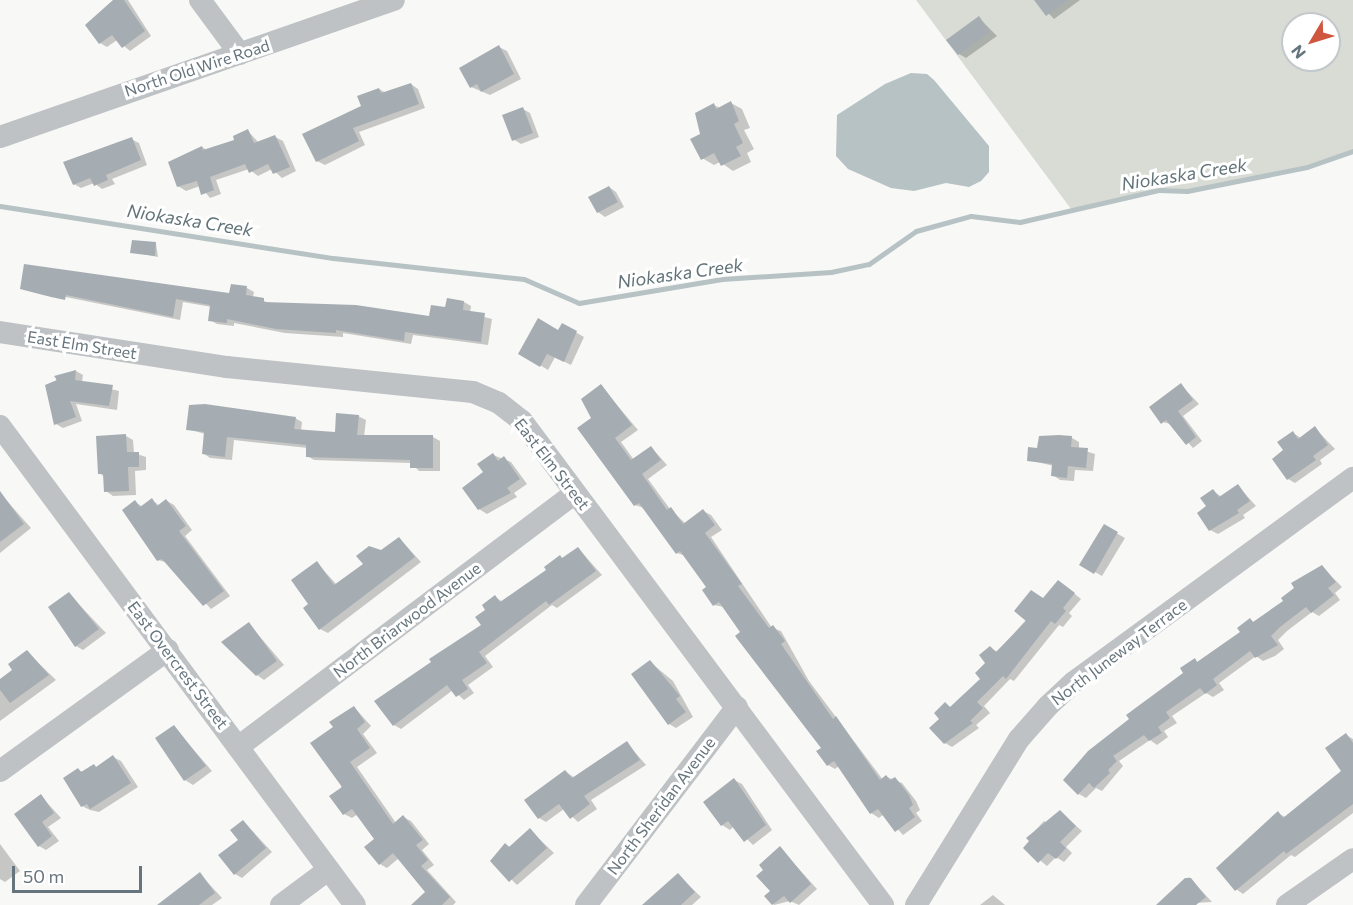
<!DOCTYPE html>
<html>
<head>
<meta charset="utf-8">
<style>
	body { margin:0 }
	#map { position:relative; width:1353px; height:905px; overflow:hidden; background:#f8f8f6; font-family:Commissioner,sans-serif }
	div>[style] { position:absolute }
	.green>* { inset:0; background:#d8dcd5 }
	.water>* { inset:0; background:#b7c2c5 }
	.shadow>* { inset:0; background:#0003 }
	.stream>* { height:5px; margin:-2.5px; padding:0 2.5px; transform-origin:2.5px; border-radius:2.5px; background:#b7c2c5 }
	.building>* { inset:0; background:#a6adb2 }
	.minor>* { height:22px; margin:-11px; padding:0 11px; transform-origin:11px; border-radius:11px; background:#bec2c5 }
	span { translate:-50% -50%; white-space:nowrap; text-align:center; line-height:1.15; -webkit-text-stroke:6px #fff; paint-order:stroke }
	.street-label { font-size:16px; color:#66757d }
	.water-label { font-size:18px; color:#617378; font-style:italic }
	.north { position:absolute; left:1281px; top:12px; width:60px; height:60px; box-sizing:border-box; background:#fff; border:2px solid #c2c8cb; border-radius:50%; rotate:232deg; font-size:16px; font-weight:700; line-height:24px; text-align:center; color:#66757d }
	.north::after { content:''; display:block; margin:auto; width:21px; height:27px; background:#cf563f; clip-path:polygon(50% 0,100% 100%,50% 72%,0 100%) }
	.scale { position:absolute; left:12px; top:866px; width:130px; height:27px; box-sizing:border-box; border:3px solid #66757d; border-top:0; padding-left:8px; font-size:18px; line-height:21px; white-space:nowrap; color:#66757d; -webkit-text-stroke:4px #fff; paint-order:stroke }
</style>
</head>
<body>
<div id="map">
	<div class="green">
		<div style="clip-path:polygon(evenodd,916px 0,1353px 0,1353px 151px,1307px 167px,1187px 191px,1159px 190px,1071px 209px,916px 0,1293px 24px,1329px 24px,1329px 60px,1293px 60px,1293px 24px)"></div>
	</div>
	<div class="water">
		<div style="clip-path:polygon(911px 73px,927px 74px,934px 80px,989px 146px,989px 172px,981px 181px,969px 187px,946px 183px,914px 191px,891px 188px,848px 169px,836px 156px,837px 115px,885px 84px)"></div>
	</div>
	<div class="shadow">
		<div style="clip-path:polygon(115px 0,128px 0,151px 36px,130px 51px,117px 40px,107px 47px,100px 43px)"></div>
		<div style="clip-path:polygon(1036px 0,1080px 0,1054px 19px)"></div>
		<div style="clip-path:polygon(979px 18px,997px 36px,966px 58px,959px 54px)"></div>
		<div style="clip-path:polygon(499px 47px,507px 51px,521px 79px,490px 95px,471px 87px)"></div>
		<div style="clip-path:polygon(411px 84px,418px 89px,425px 108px,359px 132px,365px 145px,325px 165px,317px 161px,379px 89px,386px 93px)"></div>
		<div style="clip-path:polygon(731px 103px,742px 109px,750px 128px,744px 130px,754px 149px,747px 153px,751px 162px,733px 171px,720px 162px,714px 165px,702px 158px,702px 135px,714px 105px,720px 108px)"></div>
		<div style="clip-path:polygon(523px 109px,530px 113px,539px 137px,521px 144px,513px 139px)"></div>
		<div style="clip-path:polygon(248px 131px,259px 143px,275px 137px,283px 141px,296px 171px,282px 178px,272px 169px,258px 176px,249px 169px,216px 180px,221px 194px,210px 198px,200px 186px,186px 191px,178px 186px,202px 147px,207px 150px,236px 140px)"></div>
		<div style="clip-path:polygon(131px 139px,139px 143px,147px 165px,112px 179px,115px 184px,102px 189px,94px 183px,81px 188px,74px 184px)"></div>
		<div style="clip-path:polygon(609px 187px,616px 192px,624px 207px,605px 217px,598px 212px)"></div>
		<div style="clip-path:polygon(156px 244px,158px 257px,132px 252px)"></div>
		<div style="clip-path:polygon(21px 288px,231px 294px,247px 288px,254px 292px,253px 297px,272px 304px,431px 318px,464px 302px,471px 306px,470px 313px,492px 319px,488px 345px,413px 335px,411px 344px,343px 333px,343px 337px,285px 333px,234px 323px,234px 326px,217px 324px,210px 320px,212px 307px,183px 302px,180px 320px)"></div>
		<div style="clip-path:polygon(563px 325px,584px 337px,571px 365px,555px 357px,548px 370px,520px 353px,558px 332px)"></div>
		<div style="clip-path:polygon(76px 371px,83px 375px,82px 382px,119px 391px,117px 410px,76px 404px,82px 421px,63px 428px,56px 424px,56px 377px)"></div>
		<div style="clip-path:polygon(1181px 385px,1199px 404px,1183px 416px,1202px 441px,1193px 448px,1171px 424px,1162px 422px)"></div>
		<div style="clip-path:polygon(601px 386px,638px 430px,621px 442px,634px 460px,651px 447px,667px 465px,648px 479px,670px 509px,686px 524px,703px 511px,711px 515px,722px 530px,711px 537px,772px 628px,781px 631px,809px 681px,883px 780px,887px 777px,902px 783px,916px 801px,920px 810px,916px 813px,922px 821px,903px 835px,884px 814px,879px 818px,871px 813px,839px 766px,835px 769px,828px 765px,823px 748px,724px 607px,714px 605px,708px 587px,686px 556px,677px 553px,644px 508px,635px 505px,593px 418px)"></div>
		<div style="clip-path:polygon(358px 416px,366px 420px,364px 437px,433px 437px,440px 441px,440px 471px,419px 471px,411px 463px,314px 460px,307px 456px,308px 448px,234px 440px,232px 460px,210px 458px,203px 453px,205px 434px,188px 429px,295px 418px,302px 422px,301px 431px,336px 434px)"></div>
		<div style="clip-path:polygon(1315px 428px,1335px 449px,1320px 460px,1322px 464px,1295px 483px,1288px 479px,1285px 450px,1293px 433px,1301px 438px)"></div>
		<div style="clip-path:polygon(126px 436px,133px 440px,134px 453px,146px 457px,146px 470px,135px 471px,136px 495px,113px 496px,106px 491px,105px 477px,99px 473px)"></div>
		<div style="clip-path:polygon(1040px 437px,1072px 438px,1079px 442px,1079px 449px,1095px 454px,1093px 471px,1075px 470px,1074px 481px,1060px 480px,1053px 475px,1054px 466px,1028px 460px,1039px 449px)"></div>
		<div style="clip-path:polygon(493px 455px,511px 462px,527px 484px,514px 493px,517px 497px,487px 514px,479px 509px)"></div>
		<div style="clip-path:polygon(1238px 486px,1256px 506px,1243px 515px,1245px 518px,1218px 534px,1210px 530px,1208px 507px,1213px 491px,1222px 497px)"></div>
		<div style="clip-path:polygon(152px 500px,160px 506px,167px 501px,174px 505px,192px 530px,185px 536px,230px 596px,211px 609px,168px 563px,158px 560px,135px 502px,143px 507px)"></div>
		<div style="clip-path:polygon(7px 501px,31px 528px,0 553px,0 506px)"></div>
		<div style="clip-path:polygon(1104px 526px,1125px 538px,1102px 576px,1081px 564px)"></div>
		<div style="clip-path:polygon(399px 538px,421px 562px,328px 633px,320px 629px,305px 608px,311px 605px,317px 563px,337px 585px)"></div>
		<div style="clip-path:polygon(578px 548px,602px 575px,557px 608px,552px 605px,485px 656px,493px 667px,468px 685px,474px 693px,464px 700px,453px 690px,401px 729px,394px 725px,484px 625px,495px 597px,503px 602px)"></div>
		<div style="clip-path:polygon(1322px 567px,1342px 587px,1335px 593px,1340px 600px,1319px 616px,1312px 612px,1287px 631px,1278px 640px,1284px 649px,1275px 656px,1263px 661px,1256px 656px,1219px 683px,1224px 690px,1213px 697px,1206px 693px,1172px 716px,1177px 723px,1164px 731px,1168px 737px,1157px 745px,1150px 740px,1119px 761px,1123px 766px,1102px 791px,1096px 788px,1086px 798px,1079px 794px,1195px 660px,1199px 663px,1242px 633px,1250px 620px,1255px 623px,1285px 601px)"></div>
		<div style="clip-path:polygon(1065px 586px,1081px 599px,1069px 613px,1072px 616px,1063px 627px,1059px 625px,1014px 681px,1010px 679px,984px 706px,990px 713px,976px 725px,979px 728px,952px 747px,945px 743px,942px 719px,945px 704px,952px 708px,983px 679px,990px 648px,998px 652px,1044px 599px)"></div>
		<div style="clip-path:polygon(69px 594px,106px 633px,83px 650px,76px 646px)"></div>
		<div style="clip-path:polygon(249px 624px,284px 665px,264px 680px,257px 675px)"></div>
		<div style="clip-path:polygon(27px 652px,56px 680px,0 721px,0 681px,14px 670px)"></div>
		<div style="clip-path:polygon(650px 662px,673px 681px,693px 717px,676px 728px,669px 724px)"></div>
		<div style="clip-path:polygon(354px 707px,371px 726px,363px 734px,377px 753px,357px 767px,396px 823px,403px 817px,411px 821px,429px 844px,422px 850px,434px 865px,427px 870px,456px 902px,453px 905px,415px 905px,427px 892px,399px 858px,387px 868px,380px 864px,376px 839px,358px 814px,352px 818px,344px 814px,335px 727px)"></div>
		<div style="clip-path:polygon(174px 727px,212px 771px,193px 785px,185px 780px,157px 739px)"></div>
		<div style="clip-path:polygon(1346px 735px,1353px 739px,1353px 813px,1295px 857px,1291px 855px,1243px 894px,1236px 889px,1278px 813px,1287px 818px,1343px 771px)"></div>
		<div style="clip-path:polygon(627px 743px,646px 765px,591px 800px,597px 809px,578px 822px,564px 809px,546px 822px,539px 818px,566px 772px,575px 778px)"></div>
		<div style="clip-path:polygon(113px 757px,121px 761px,138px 787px,99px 812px,90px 810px,82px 806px,78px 770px,83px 772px,97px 768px)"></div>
		<div style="clip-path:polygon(734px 780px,742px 784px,772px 830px,753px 845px,734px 826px,730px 830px,722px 825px,705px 802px)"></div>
		<div style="clip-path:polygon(41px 796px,61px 818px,48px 827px,59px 841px,46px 850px,39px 846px)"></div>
		<div style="clip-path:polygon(1060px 812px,1082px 831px,1066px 847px,1072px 853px,1064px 862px,1056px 857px,1047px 866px,1025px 848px,1031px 841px,1028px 838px,1044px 821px,1049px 824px)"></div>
		<div style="clip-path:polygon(244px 822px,272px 852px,242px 878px,235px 874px)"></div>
		<div style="clip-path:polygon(530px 830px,554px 853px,517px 885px,492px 860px,505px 844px,510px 847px)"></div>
		<div style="clip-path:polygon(0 844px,20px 871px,5px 882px,0 879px)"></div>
		<div style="clip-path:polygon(780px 848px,817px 889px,799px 905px,790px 901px,774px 905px,766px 896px,772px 891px)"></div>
		<div style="clip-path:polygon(200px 874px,222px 898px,212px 905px,160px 905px)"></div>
		<div style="clip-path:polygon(678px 875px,701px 897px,692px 905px,644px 905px)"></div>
		<div style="clip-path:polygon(1189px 877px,1212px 902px,1158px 905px)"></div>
		<div style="clip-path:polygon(993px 895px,1005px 905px,980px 905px)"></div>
	</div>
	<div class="stream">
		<div style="left:0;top:206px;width:337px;rotate:8.9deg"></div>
		<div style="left:333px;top:258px;width:192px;rotate:6.3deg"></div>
		<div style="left:524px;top:279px;width:60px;rotate:23.6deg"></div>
		<div style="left:579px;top:303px;width:145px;rotate:-9.5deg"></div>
		<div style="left:722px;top:279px;width:109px;rotate:-3.7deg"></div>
		<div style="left:831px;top:272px;width:39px;rotate:-12deg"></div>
		<div style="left:869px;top:264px;width:57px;rotate:-35.1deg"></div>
		<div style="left:916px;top:231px;width:57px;rotate:-15.3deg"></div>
		<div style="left:971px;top:216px;width:49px;rotate:7deg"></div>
		<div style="left:1020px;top:222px;width:143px;rotate:-13deg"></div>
		<div style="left:1159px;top:190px;width:28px;rotate:2deg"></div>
		<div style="left:1187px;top:191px;width:122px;rotate:-11.3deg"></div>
		<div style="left:1307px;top:167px;width:49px;rotate:-19.2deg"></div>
	</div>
	<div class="building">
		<div style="clip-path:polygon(113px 0,124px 0,145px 31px,122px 48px,112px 35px,99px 44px,85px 25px)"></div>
		<div style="clip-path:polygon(1034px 0,1068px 0,1046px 16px)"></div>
		<div style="clip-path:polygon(979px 16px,990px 32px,958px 55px,946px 40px)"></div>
		<div style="clip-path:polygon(499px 45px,514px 74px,481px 92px,477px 84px,470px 88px,459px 68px)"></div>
		<div style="clip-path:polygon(411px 83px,419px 104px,353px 128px,359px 141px,316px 162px,302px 134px,361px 106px,357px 96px,379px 88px,381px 93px)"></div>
		<div style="clip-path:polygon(731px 101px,739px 121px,734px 124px,743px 143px,736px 147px,741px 156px,721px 166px,714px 153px,701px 160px,690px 139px,700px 134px,695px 113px,714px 103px,716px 109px)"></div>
		<div style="clip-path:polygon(523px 107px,533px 133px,512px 141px,502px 115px)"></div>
		<div style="clip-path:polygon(248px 129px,254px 143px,275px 135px,290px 167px,273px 174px,268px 164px,249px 173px,245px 164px,210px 177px,214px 190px,201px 195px,197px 181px,177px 187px,168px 162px,202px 146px,203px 150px,234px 140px,233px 136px)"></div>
		<div style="clip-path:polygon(132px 137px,141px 160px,106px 175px,108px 180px,94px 186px,90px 178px,73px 185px,63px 162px)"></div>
		<div style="clip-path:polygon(609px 186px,618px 202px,597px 213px,588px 197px)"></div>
		<div style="clip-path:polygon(132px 240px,156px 242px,155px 256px,130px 253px)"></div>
		<div style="clip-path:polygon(24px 264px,229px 293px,231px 284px,247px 286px,246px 295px,264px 298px,264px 302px,356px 305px,429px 316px,431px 305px,445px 307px,447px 298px,464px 301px,463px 310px,485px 313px,481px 342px,405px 332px,404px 341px,336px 330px,336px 333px,276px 329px,227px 319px,227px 323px,208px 321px,210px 305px,176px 299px,173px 317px,66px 295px,65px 300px,51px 297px,20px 289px)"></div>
		<div style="clip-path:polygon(538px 318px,558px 330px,562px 323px,577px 331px,564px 362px,547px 354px,540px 367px,518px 354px)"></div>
		<div style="clip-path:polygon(76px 370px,75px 380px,113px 385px,109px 406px,70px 401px,76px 417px,54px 425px,45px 385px,57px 380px,54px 376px)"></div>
		<div style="clip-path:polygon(1181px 383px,1193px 400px,1178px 411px,1196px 437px,1186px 445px,1166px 420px,1161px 424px,1149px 407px)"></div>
		<div style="clip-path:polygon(601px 384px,632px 425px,615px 438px,631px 460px,651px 446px,661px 460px,642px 474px,667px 510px,671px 507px,683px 524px,703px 509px,715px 525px,705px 533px,742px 584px,738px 586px,769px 628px,773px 625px,785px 641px,781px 644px,833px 719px,836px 716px,880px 780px,886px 775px,890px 780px,895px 777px,909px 795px,913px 805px,909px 808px,915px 817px,895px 832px,878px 809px,870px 814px,834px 761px,827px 766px,816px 751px,821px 748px,735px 636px,740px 632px,719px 602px,713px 606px,702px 590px,706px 587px,680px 551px,676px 554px,639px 503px,634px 506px,577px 428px,591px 418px,581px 399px)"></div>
		<div style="clip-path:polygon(205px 404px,296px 417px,294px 429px,335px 432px,336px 413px,359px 415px,357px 435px,433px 435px,433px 468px,410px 468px,410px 460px,306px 457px,306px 445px,227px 437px,225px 457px,202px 454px,204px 432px,186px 430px,189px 405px)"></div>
		<div style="clip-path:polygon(1315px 426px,1328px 445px,1313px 456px,1316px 460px,1287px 480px,1272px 459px,1283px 450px,1277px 442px,1293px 431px,1298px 439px)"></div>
		<div style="clip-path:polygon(126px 434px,127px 452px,139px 452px,139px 467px,128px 467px,129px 491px,104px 492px,103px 474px,98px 474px,96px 436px)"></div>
		<div style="clip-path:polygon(1059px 435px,1072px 436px,1071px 447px,1088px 448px,1086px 468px,1068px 466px,1067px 478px,1051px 476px,1052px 464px,1027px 461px,1028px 447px,1037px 448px,1039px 436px)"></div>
		<div style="clip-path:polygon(493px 453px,498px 461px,504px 456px,520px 479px,507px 488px,511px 493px,478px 510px,462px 488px,483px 472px,477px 464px)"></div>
		<div style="clip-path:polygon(1238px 484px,1250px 501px,1237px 510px,1239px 513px,1209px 531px,1197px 513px,1206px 506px,1200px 498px,1213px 489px,1219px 497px)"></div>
		<div style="clip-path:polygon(0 491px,24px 524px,0 542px)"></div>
		<div style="clip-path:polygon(152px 498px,157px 506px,166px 499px,186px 526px,179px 531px,224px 591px,203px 606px,162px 559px,157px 561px,122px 510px,135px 500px,140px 507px)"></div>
		<div style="clip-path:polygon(1104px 524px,1118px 532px,1094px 574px,1079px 565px)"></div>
		<div style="clip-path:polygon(399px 537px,415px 557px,319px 630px,303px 608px,308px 604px,291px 580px,317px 561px,334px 585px,363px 564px,356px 556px,369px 546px,381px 550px)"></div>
		<div style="clip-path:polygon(578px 547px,596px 571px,549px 605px,546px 601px,479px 652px,487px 663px,462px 680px,468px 689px,456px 697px,447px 685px,393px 726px,374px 701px,431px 662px,429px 659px,481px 625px,475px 617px,485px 610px,482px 605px,495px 595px,500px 602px,546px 570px,544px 567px,560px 555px,562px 558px)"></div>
		<div style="clip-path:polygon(1322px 565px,1336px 582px,1328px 588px,1334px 595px,1311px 613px,1306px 607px,1280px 627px,1271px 636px,1278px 645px,1255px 658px,1250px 651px,1213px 679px,1217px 685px,1205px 694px,1200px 688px,1166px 712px,1170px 718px,1158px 727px,1162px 733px,1149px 741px,1144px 735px,1113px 756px,1117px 761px,1108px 770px,1110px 773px,1094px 788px,1089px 783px,1078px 795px,1063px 780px,1088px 751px,1129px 719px,1126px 715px,1183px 673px,1180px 668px,1195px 658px,1197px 662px,1240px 632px,1237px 628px,1250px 618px,1253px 622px,1283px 601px,1281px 598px,1294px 588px,1291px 583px)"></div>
		<div style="clip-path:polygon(1058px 580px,1075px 593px,1063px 608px,1066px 611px,1055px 624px,1051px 621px,1006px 679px,1003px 676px,977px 702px,983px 708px,970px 721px,973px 723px,944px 744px,929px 728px,939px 719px,934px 713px,945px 702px,950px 707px,980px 679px,975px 673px,985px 663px,979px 655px,990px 646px,996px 652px,1026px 621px,1014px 611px,1031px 590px,1043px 598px)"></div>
		<div style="clip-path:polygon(69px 592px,99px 629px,75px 647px,48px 607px)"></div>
		<div style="clip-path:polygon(249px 622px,277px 661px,256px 676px,221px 642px)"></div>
		<div style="clip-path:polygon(27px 650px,49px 675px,10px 703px,0 690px,0 679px,12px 670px,8px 664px)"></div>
		<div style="clip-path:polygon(650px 660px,680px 696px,676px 699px,686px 712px,668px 725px,631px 674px)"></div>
		<div style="clip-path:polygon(354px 706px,365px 722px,357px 729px,370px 748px,350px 762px,393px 824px,403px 815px,423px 840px,416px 845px,428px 860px,421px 866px,450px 897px,442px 905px,411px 905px,425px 892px,393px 853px,379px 865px,364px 847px,374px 839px,352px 809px,343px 815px,329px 796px,342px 787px,310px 743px,333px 727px,329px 722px)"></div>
		<div style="clip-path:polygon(174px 725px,206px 766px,184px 781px,155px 738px)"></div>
		<div style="clip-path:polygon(1346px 733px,1353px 743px,1353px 804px,1286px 854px,1284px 851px,1235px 891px,1216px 868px,1278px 811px,1283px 818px,1341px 771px,1325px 748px)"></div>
		<div style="clip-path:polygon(627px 741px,640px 760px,584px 796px,590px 804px,570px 819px,559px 804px,538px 819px,524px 800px,565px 770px,572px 778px)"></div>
		<div style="clip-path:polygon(113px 755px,131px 783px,90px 809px,87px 804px,81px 807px,63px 778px,78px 768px,81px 772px,94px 764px,96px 767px)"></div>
		<div style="clip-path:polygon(734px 778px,766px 825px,744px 842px,728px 821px,721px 826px,703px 802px)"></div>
		<div style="clip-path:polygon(41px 794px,54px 813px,42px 822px,52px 836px,38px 847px,14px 814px)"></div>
		<div style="clip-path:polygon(1060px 810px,1076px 826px,1060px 842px,1066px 848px,1056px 859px,1048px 853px,1038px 863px,1023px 848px,1029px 841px,1026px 838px)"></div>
		<div style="clip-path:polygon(243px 820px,266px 848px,234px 875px,218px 855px,238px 840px,230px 830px)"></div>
		<div style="clip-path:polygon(530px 828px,547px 848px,509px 882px,490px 861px,505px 843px,509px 847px)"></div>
		<div style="clip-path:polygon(780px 846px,811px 884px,790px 903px,784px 896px,772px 905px,764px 896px,770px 891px,756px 876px,763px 870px,759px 865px)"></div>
		<div style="clip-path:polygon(200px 872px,215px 893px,199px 905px,157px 905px)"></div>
		<div style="clip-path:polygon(678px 873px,695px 892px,681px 905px,642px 905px)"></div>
		<div style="clip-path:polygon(1185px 878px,1191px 878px,1206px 897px,1196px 905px,1156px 905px)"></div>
	</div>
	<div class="minor">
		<div style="left:200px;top:0;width:67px;rotate:53.5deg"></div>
		<div style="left:0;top:137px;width:417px;rotate:-19.2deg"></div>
		<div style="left:0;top:332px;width:230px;rotate:8.8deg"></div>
		<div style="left:227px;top:367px;width:247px;rotate:5.8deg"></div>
		<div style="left:473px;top:392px;width:28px;rotate:23deg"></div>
		<div style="left:499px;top:403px;width:29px;rotate:38deg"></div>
		<div style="left:522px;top:421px;width:604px;rotate:53.28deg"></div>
		<div style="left:0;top:426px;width:596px;rotate:53.46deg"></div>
		<div style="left:238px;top:747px;width:422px;rotate:-37deg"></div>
		<div style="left:0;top:771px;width:207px;rotate:-35.8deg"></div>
		<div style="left:281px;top:905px;width:59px;rotate:-36.7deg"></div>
		<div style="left:586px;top:905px;width:249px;rotate:-52.7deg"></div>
		<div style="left:916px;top:905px;width:195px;rotate:-58.2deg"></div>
		<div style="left:1019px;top:739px;width:44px;rotate:-48.7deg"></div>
		<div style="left:1048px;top:706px;width:35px;rotate:-43deg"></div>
		<div style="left:1074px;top:682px;width:346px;rotate:-36.2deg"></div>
		<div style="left:1287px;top:905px;width:80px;rotate:-34.9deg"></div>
	</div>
	<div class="street-label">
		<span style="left:197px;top:68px;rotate:-18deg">North Old Wire Road</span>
		<span style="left:82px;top:345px;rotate:9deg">East Elm Street</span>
		<span style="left:552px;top:464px;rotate:52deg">East Elm Street</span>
		<span style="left:407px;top:620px;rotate:-37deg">North Briarwood Avenue</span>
		<span style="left:1119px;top:652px;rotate:-37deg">North Juneway Terrace</span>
		<span style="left:178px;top:665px;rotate:53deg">East Overcrest Street</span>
		<span style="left:661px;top:806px;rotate:-53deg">North Sheridan Avenue</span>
	</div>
	<div class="water-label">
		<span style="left:1184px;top:174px;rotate:-9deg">Niokaska Creek</span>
		<span style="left:190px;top:220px;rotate:9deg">Niokaska Creek</span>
		<span style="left:680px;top:273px;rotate:-8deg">Niokaska Creek</span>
	</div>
	<div class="north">N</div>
	<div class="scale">50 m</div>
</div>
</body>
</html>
